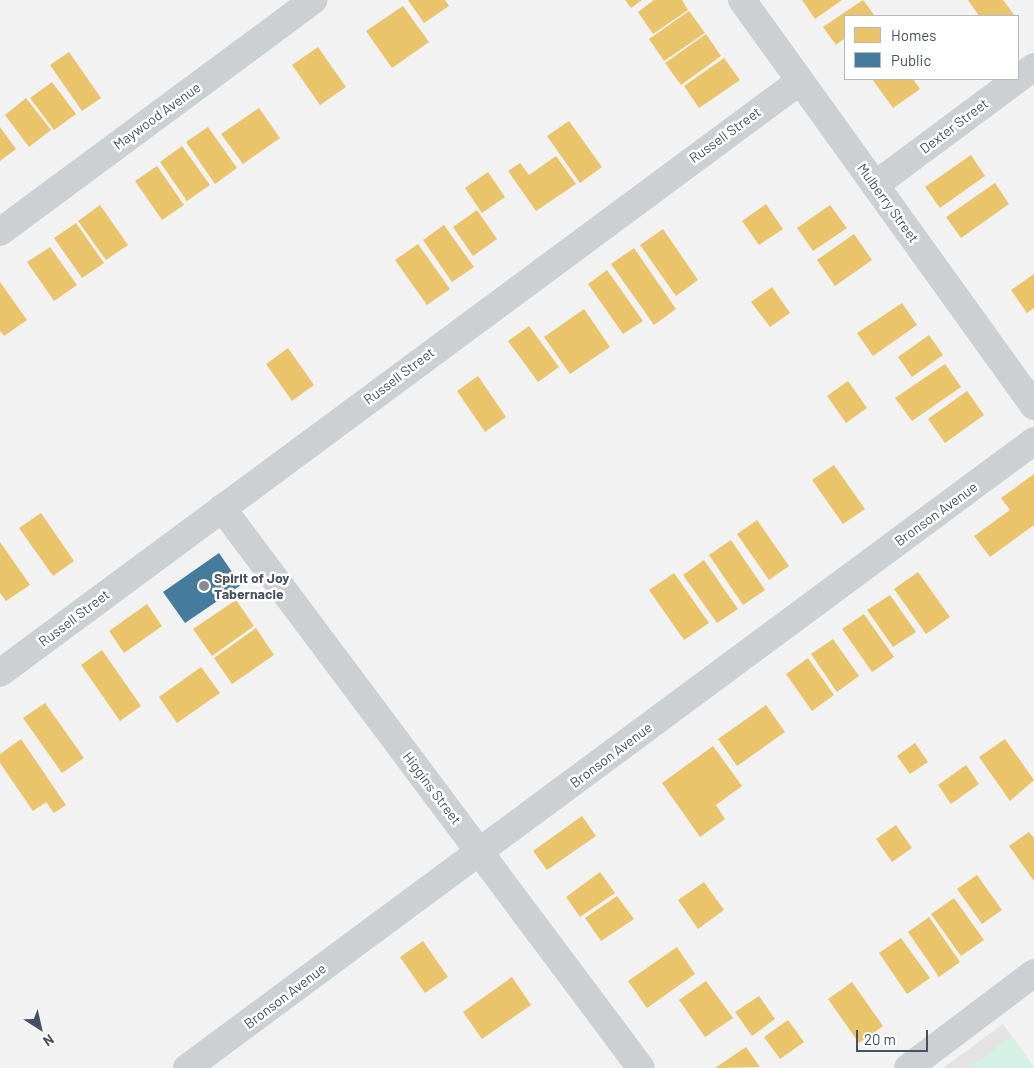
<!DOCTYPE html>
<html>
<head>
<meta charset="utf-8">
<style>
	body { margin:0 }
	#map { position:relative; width:1034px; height:1068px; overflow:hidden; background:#f2f2f2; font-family:Barlow,sans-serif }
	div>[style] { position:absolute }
	.education>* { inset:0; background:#e4e3e4 }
	.green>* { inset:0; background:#d5f1e5 }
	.homes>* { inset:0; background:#e9c46a }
	.public>* { inset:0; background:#457b9d }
	.minor>* { height:28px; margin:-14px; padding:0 14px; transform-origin:14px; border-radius:14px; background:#cdd0d3 }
	.dots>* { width:14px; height:14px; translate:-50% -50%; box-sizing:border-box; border:2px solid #fff; border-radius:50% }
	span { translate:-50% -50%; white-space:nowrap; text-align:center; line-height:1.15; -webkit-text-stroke:5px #fff; paint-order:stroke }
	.street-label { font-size:14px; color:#48515f }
	.poi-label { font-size:14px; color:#48515f; font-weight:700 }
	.left { translate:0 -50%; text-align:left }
	.legend { position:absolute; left:844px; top:15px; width:175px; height:65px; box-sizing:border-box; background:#fff; border:1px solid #b6b9bf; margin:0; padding:6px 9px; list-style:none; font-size:15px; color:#48515f }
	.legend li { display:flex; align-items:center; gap:10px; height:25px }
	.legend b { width:25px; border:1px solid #b6b9bf }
	.north { position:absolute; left:15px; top:1003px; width:50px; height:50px; -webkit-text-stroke:4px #fff; paint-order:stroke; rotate:145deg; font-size:14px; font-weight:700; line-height:20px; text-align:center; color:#48515f }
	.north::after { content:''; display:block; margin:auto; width:18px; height:22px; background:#48515f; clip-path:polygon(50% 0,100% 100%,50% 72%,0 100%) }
	.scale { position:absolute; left:856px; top:1030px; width:72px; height:22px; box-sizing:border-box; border:2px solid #48515f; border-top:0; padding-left:6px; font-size:15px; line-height:18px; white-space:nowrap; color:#48515f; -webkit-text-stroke:4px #fff; paint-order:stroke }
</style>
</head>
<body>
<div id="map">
	<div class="education">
		<div style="clip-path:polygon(1003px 1024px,1034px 1068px,943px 1068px)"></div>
	</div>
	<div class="green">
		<div style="clip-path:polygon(1012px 1036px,1034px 1068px,968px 1068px)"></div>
	</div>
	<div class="homes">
		<div style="clip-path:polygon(408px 0,445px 0,449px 6px,424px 23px)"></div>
		<div style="clip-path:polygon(625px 0,642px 0,631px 8px)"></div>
		<div style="clip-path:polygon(654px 0,682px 0,688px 10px,653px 34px,638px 12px)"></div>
		<div style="clip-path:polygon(802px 0,842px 0,815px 19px)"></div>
		<div style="clip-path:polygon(863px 0,875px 16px,845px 16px,845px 38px,836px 45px,823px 27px)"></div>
		<div style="clip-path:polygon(968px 0,1003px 0,1015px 16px,979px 16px)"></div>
		<div style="clip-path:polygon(403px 6px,429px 42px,392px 68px,366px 31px)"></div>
		<div style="clip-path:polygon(689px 11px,705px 33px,664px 61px,649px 39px)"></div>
		<div style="clip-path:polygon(706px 34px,721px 56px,681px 85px,665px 63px)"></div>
		<div style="clip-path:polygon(318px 47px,346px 87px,320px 105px,292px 65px)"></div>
		<div style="clip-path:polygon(69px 52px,101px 98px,82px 111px,50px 65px)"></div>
		<div style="clip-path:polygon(724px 58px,740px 80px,699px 108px,684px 86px)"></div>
		<div style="clip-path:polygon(872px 79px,913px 79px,920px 89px,893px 108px)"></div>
		<div style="clip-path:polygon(52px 82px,76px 114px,54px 130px,30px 98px)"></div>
		<div style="clip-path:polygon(26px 98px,51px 130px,29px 147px,5px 115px)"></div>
		<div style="clip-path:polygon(259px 108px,280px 138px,243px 164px,221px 134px)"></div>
		<div style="clip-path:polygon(569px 121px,602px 167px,580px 183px,547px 136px)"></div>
		<div style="clip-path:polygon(0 127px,16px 149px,0 161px)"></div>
		<div style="clip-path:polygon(208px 127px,237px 168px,215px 184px,186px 142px)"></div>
		<div style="clip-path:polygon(182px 146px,210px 185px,187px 201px,160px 162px)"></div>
		<div style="clip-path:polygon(971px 155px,985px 176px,940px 208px,925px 187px)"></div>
		<div style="clip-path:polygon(556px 156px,576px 184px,536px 211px,508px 171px,520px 163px,529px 175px)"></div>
		<div style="clip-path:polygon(157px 166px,184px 205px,162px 220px,135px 181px)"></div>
		<div style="clip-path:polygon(488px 172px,505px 197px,482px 213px,465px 188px)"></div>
		<div style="clip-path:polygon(995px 183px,1009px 204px,961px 238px,946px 217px)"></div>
		<div style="clip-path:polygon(766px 204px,783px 229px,759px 245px,742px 221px)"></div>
		<div style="clip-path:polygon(100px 205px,128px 245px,106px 260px,78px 221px)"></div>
		<div style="clip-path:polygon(830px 205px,847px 228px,813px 251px,797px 228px)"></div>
		<div style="clip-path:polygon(477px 210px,497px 239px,473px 256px,453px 227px)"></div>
		<div style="clip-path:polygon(76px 223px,104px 263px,82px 278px,54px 238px)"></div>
		<div style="clip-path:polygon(444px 225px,474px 267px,452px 282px,423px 240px)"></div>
		<div style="clip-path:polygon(663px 229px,698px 280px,676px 296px,640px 245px)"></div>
		<div style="clip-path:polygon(854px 234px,872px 260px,835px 286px,817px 260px)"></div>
		<div style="clip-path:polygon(418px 244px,450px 289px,427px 305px,395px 260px)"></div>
		<div style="clip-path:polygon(50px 247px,77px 285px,54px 301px,27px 262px)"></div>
		<div style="clip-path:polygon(634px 248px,676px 309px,654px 325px,611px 264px)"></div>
		<div style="clip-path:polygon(607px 270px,643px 321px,623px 334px,588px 284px)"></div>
		<div style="clip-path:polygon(1034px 274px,1034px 308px,1027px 313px,1011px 290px)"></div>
		<div style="clip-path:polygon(0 282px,27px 320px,4px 336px,0 331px)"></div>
		<div style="clip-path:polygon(772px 287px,790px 313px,770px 327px,751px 302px)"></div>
		<div style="clip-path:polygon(902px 303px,917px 325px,873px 356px,857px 333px)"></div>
		<div style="clip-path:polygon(584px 309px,610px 347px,570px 374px,544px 337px)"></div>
		<div style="clip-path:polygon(529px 326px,559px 367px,538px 382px,508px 341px)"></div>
		<div style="clip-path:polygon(929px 335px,943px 355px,912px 377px,898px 357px)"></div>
		<div style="clip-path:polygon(288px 348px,314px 385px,292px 401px,266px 364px)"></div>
		<div style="clip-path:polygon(945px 364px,961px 387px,912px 421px,895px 398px)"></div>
		<div style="clip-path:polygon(478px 376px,506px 417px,485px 432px,457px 391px)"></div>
		<div style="clip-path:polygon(848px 381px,867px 408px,846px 423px,827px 396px)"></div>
		<div style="clip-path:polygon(967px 391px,984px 415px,945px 443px,928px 419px)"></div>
		<div style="clip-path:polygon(834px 465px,865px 509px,843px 524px,812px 480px)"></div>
		<div style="clip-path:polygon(1034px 474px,1034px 525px,990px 557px,974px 536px,1010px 510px,1001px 498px)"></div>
		<div style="clip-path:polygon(41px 513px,74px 561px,53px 576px,19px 528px)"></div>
		<div style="clip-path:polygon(757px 520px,789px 566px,769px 580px,737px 534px)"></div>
		<div style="clip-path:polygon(731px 540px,765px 590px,743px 605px,709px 555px)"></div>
		<div style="clip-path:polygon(0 542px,30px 585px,6px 601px,0 593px)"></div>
		<div style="clip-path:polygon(704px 560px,738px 609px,717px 623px,683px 575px)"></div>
		<div style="clip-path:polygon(918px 572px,950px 617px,926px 634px,894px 589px)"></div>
		<div style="clip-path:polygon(674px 573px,709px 623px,684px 640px,649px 590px)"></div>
		<div style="clip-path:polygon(890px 595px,916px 632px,893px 647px,867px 610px)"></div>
		<div style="clip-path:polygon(236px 600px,254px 626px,212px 656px,193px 629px)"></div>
		<div style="clip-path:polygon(147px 604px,162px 626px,124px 653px,109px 631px)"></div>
		<div style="clip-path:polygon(864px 614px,894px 657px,872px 672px,842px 629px)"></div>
		<div style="clip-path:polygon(256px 628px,274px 655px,232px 684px,214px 658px)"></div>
		<div style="clip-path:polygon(833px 639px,859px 676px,837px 692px,811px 654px)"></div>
		<div style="clip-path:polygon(102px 650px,141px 706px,120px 721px,81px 665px)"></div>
		<div style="clip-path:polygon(808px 658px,834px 695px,812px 711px,786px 674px)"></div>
		<div style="clip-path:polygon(201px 667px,220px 693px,177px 723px,159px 697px)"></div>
		<div style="clip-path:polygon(45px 703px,84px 758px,62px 773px,23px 718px)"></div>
		<div style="clip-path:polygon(766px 705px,785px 732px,737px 766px,718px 739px)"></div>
		<div style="clip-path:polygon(21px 739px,66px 805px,54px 813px,46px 802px,33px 811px,0 763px,0 754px)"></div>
		<div style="clip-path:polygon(1005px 739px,1034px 780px,1010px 801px,979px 757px)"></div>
		<div style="clip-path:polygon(915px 743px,928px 762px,910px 774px,897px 756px)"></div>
		<div style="clip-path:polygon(713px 746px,742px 786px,716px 805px,725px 819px,700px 837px,662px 783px)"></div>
		<div style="clip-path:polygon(966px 765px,979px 784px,951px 804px,938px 785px)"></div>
		<div style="clip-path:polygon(582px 816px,596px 836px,547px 870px,533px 851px)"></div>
		<div style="clip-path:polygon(896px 825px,912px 848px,892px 862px,876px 839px)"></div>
		<div style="clip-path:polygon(1029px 832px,1034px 838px,1034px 881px,1009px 846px)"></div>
		<div style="clip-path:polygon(600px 872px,615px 893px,580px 917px,566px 897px)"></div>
		<div style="clip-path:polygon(977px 875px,1002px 910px,982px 924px,957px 889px)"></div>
		<div style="clip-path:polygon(704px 882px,724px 910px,698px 929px,678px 900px)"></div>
		<div style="clip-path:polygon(617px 896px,634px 919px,601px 941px,585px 918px)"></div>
		<div style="clip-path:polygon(954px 898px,984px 940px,961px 956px,931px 914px)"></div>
		<div style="clip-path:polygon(929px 917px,960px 962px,939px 977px,908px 932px)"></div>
		<div style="clip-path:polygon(901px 938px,930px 978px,907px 994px,879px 953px)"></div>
		<div style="clip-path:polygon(423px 941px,448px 977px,425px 993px,400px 957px)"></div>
		<div style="clip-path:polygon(677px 947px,695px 974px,647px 1008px,628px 981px)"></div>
		<div style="clip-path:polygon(512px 977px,531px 1005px,482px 1039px,463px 1012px)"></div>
		<div style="clip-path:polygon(706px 981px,733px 1018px,705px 1037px,679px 1000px)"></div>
		<div style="clip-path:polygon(852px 982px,883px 1026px,859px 1043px,828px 999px)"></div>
		<div style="clip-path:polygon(759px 996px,775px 1019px,752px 1036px,735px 1012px)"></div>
		<div style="clip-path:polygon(788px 1020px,804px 1042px,780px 1059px,764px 1037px)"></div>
		<div style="clip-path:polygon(746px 1047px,760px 1067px,715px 1068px)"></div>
	</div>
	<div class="public">
		<div style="clip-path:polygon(219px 553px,241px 585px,185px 623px,163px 592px)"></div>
	</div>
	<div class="minor">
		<div style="left:742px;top:0;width:500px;rotate:54.28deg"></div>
		<div style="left:875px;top:185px;width:198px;rotate:-36.6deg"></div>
		<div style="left:0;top:232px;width:390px;rotate:-36.5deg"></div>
		<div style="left:222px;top:508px;width:699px;rotate:53.2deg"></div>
		<div style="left:0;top:673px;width:995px;rotate:-36.5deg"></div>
		<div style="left:187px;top:1068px;width:1054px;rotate:-36.51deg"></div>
		<div style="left:908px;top:1068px;width:158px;rotate:-37deg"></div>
	</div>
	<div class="dots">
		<div style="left:204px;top:586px;background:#848992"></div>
	</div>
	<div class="street-label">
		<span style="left:157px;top:116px;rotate:-36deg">Maywood Avenue</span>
		<span style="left:954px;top:126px;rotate:-37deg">Dexter Street</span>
		<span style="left:725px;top:135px;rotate:-36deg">Russell Street</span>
		<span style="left:888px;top:203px;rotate:54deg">Mulberry Street</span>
		<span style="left:399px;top:376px;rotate:-37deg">Russell Street</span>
		<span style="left:936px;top:514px;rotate:-36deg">Bronson Avenue</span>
		<span style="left:74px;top:618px;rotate:-37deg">Russell Street</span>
		<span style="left:611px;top:755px;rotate:-37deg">Bronson Avenue</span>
		<span style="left:432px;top:788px;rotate:53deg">Higgins Street</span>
		<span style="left:285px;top:996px;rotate:-37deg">Bronson Avenue</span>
	</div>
	<div class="poi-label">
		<span class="left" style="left:214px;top:586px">Spirit of Joy<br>Tabernacle</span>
	</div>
	<ul class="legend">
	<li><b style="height:14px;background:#e9c46a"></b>Homes</li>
	<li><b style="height:14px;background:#457b9d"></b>Public</li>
	</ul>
	<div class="north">N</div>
	<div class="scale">20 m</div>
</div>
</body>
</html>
